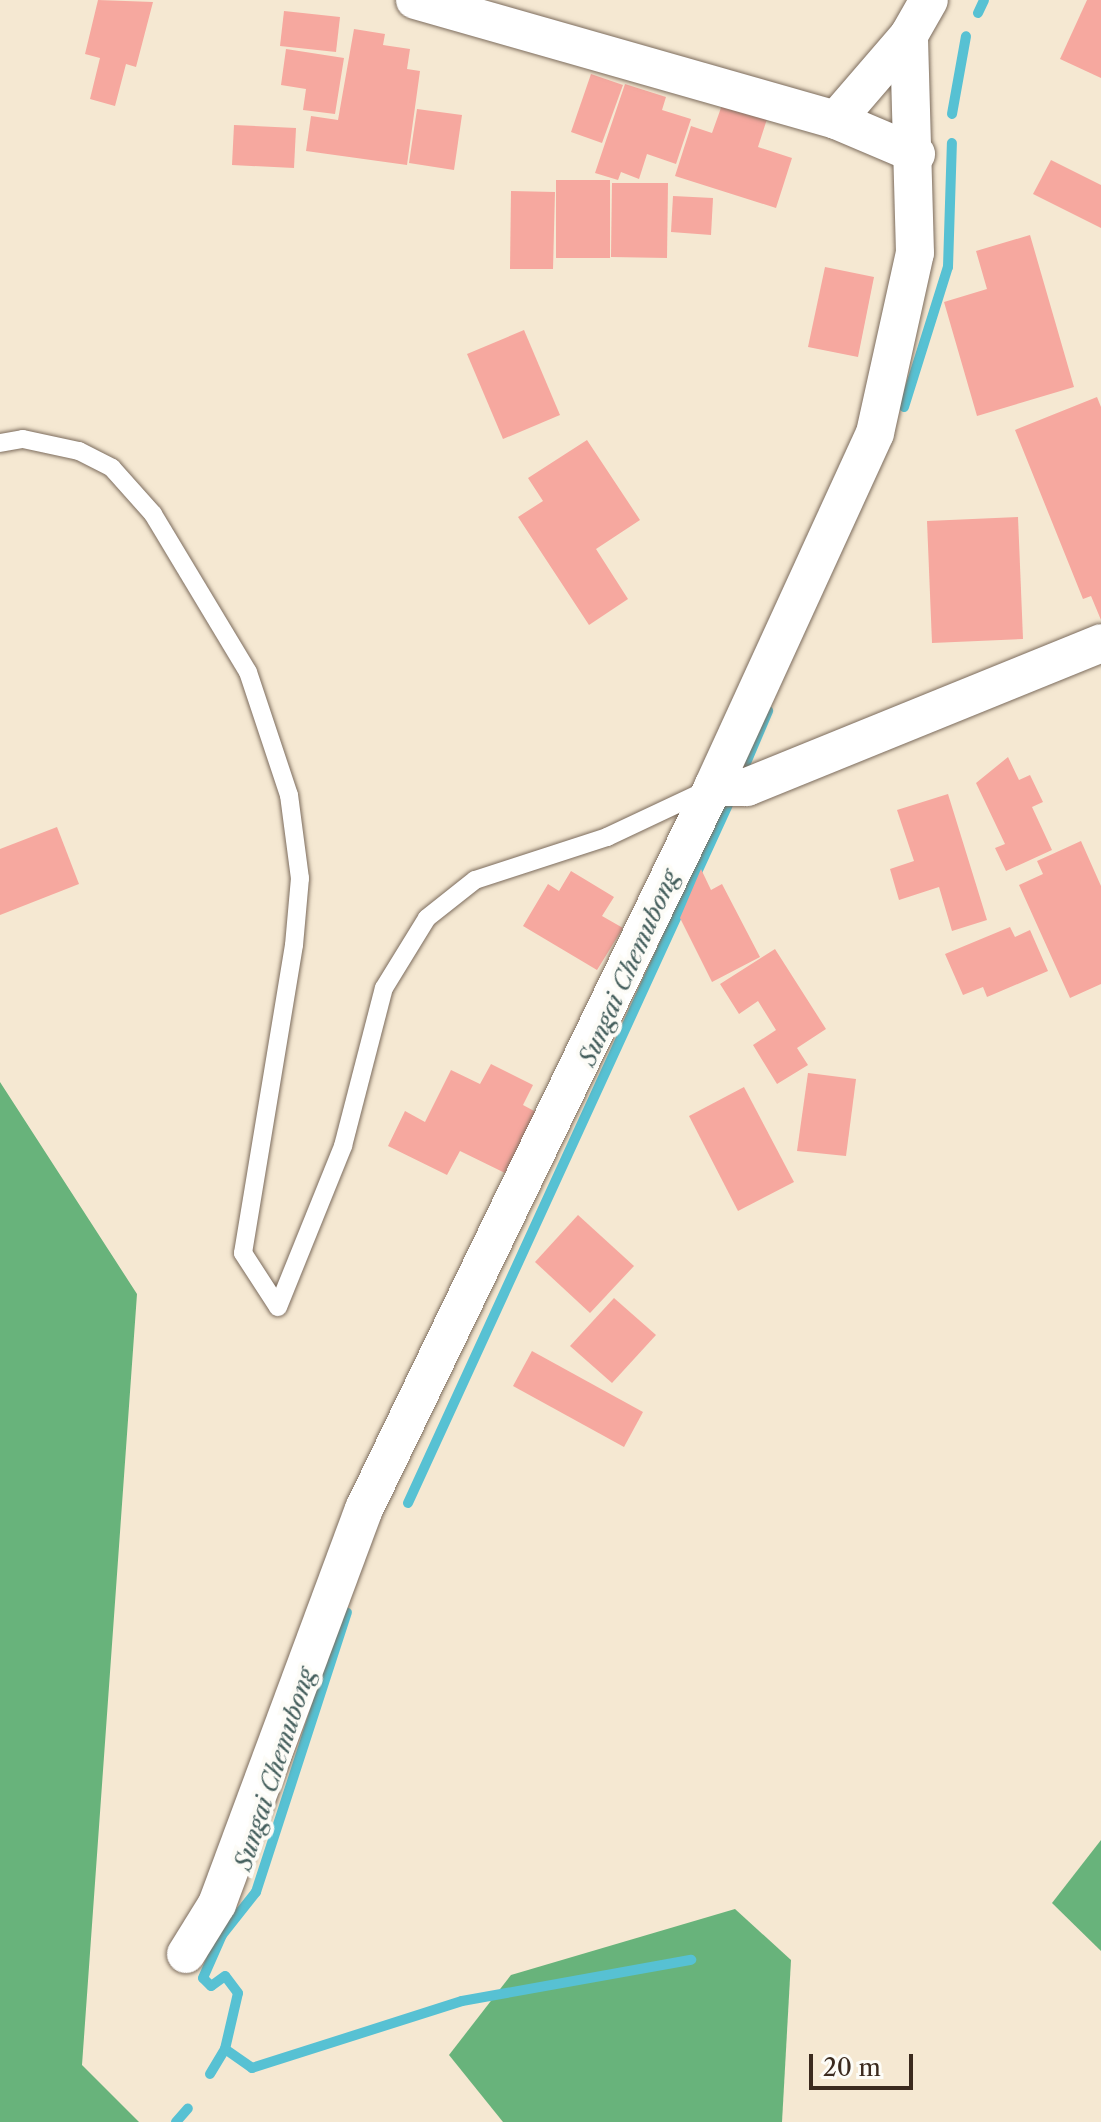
<!DOCTYPE html>
<html>
<head>
<meta charset="utf-8">
<style>
	body { margin:0 }
	#map { position:relative; width:1101px; height:2122px; overflow:hidden; background:#f5e8d2; font-family:"Libre Caslon Text",serif }
	div>[style] { position:absolute }
	.forest>* { inset:0; background:#68b37b }
	.stream>* { height:10px; margin:-5px; padding:0 5px; transform-origin:5px; border-radius:5px; background:#57c1d3 }
	.building>* { inset:0; background:#f6a89f }
	.roads { filter:drop-shadow(0 0 2px #7c6c5d) drop-shadow(0 0 2px #7c6c5d) }
	.lane>* { height:18px; margin:-9px; padding:0 9px; transform-origin:9px; border-radius:9px; background:#fff }
	.street>* { height:38px; margin:-19px; padding:0 19px; transform-origin:19px; border-radius:19px; background:#fff }
	span { translate:-50% -50%; white-space:nowrap; text-align:center; line-height:1.15; -webkit-text-stroke:8px #fdfcf7; paint-order:stroke }
	.water-label { font-size:24px; color:#455f5d; font-style:italic }
	.scale { position:absolute; left:809px; top:2054px; width:104px; height:36px; box-sizing:border-box; border:4px solid #3b2a1e; border-top:0; padding-left:10px; font-size:24px; line-height:28px; white-space:nowrap; color:#3b2a1e; -webkit-text-stroke:6px #fdfcf7; paint-order:stroke }
</style>
</head>
<body>
<div id="map">
	<div class="forest">
		<div style="clip-path:polygon(0 1082px,137px 1294px,82px 2065px,139px 2122px,0 2122px)"></div>
		<div style="clip-path:polygon(1101px 1840px,1101px 1951px,1052px 1903px)"></div>
		<div style="clip-path:polygon(735px 1909px,791px 1960px,782px 2122px,503px 2122px,449px 2055px,511px 1975px)"></div>
	</div>
	<div class="stream">
		<div style="left:978px;top:13px;width:14px;rotate:-65deg"></div>
		<div style="left:952px;top:114px;width:79px;rotate:-79.8deg"></div>
		<div style="left:904px;top:407px;width:147px;rotate:-72.6deg"></div>
		<div style="left:948px;top:267px;width:124px;rotate:-88.2deg"></div>
		<div style="left:740px;top:777px;width:72px;rotate:-67deg"></div>
		<div style="left:408px;top:1503px;width:778px;rotate:-65.38deg"></div>
		<div style="left:225px;top:2049px;width:33px;rotate:35deg"></div>
		<div style="left:252px;top:2068px;width:220px;rotate:-17.7deg"></div>
		<div style="left:462px;top:2001px;width:233px;rotate:-10.2deg"></div>
		<div style="left:210px;top:2074px;width:29px;rotate:-59deg"></div>
		<div style="left:225px;top:2049px;width:57px;rotate:-76.9deg"></div>
		<div style="left:238px;top:1993px;width:21px;rotate:-127deg"></div>
		<div style="left:225px;top:1976px;width:17px;rotate:144deg"></div>
		<div style="left:211px;top:1986px;width:11px;rotate:-135deg"></div>
		<div style="left:203px;top:1978px;width:47px;rotate:-66.2deg"></div>
		<div style="left:222px;top:1935px;width:55px;rotate:-51.7deg"></div>
		<div style="left:256px;top:1892px;width:294px;rotate:-72deg"></div>
		<div style="left:176px;top:2122px;width:18px;rotate:-49deg"></div>
	</div>
	<div class="building">
		<div style="clip-path:polygon(98px 0,153px 2px,136px 67px,126px 64px,115px 106px,90px 99px,100px 58px,85px 54px)"></div>
		<div style="clip-path:polygon(1087px 0,1101px 0,1101px 78px,1060px 59px)"></div>
		<div style="clip-path:polygon(284px 11px,340px 17px,336px 52px,280px 46px)"></div>
		<div style="clip-path:polygon(354px 29px,385px 34px,383px 45px,410px 49px,407px 69px,420px 71px,407px 165px,306px 151px,311px 116px,338px 120px)"></div>
		<div style="clip-path:polygon(286px 49px,344px 58px,335px 114px,303px 110px,306px 89px,281px 85px)"></div>
		<div style="clip-path:polygon(591px 74px,623px 85px,602px 143px,571px 132px)"></div>
		<div style="clip-path:polygon(625px 84px,666px 97px,662px 110px,691px 119px,676px 164px,647px 154px,639px 179px,621px 172px,618px 180px,595px 173px)"></div>
		<div style="clip-path:polygon(722px 105px,767px 119px,758px 147px,792px 158px,776px 208px,675px 176px,691px 126px,712px 133px)"></div>
		<div style="clip-path:polygon(417px 109px,462px 115px,454px 170px,409px 163px)"></div>
		<div style="clip-path:polygon(234px 125px,296px 128px,294px 168px,232px 165px)"></div>
		<div style="clip-path:polygon(1051px 160px,1101px 185px,1101px 228px,1033px 194px)"></div>
		<div style="clip-path:polygon(556px 180px,610px 180px,610px 258px,556px 258px)"></div>
		<div style="clip-path:polygon(612px 183px,668px 183px,667px 258px,611px 257px)"></div>
		<div style="clip-path:polygon(511px 191px,555px 192px,553px 269px,510px 269px)"></div>
		<div style="clip-path:polygon(673px 196px,713px 198px,711px 235px,671px 232px)"></div>
		<div style="clip-path:polygon(1030px 235px,1074px 387px,977px 416px,944px 302px,987px 289px,976px 251px)"></div>
		<div style="clip-path:polygon(825px 267px,874px 277px,858px 357px,808px 347px)"></div>
		<div style="clip-path:polygon(524px 330px,560px 415px,503px 439px,467px 354px)"></div>
		<div style="clip-path:polygon(1097px 397px,1101px 407px,1101px 620px,1091px 596px,1083px 599px,1015px 430px)"></div>
		<div style="clip-path:polygon(587px 440px,640px 520px,596px 549px,628px 599px,589px 625px,518px 517px,543px 501px,528px 478px)"></div>
		<div style="clip-path:polygon(1018px 517px,1023px 639px,932px 643px,927px 521px)"></div>
		<div style="clip-path:polygon(1008px 757px,1019px 780px,1030px 775px,1043px 802px,1032px 807px,1052px 850px,1006px 871px,995px 848px,1005px 844px,976px 783px)"></div>
		<div style="clip-path:polygon(948px 794px,987px 920px,952px 931px,939px 887px,899px 900px,890px 869px,914px 861px,897px 810px)"></div>
		<div style="clip-path:polygon(57px 827px,79px 884px,0 915px,0 849px)"></div>
		<div style="clip-path:polygon(1081px 841px,1101px 886px,1101px 984px,1070px 998px,1019px 885px,1043px 874px,1037px 861px)"></div>
		<div style="clip-path:polygon(701px 869px,711px 890px,722px 884px,760px 957px,712px 982px,680px 918px)"></div>
		<div style="clip-path:polygon(571px 871px,614px 897px,602px 916px,623px 928px,597px 970px,523px 926px,548px 884px,559px 891px)"></div>
		<div style="clip-path:polygon(1010px 927px,1015px 937px,1030px 930px,1048px 971px,987px 997px,983px 987px,963px 995px,945px 954px)"></div>
		<div style="clip-path:polygon(775px 949px,826px 1029px,797px 1048px,808px 1065px,777px 1084px,753px 1045px,776px 1030px,758px 1001px,739px 1014px,720px 984px)"></div>
		<div style="clip-path:polygon(491px 1064px,533px 1085px,523px 1105px,536px 1112px,505px 1173px,460px 1151px,447px 1175px,388px 1146px,405px 1111px,425px 1122px,451px 1070px,480px 1084px)"></div>
		<div style="clip-path:polygon(808px 1073px,856px 1079px,846px 1156px,797px 1151px)"></div>
		<div style="clip-path:polygon(744px 1087px,794px 1182px,738px 1211px,689px 1116px)"></div>
		<div style="clip-path:polygon(578px 1215px,634px 1266px,590px 1313px,535px 1262px)"></div>
		<div style="clip-path:polygon(614px 1298px,656px 1335px,612px 1383px,570px 1346px)"></div>
		<div style="clip-path:polygon(532px 1351px,643px 1412px,624px 1447px,513px 1386px)"></div>
	</div>
	<div class="roads">
		<div class="lane">
			<div style="left:0;top:443px;width:23px;rotate:-10deg"></div>
			<div style="left:23px;top:439px;width:57px;rotate:12.1deg"></div>
			<div style="left:79px;top:451px;width:37px;rotate:27deg"></div>
			<div style="left:112px;top:468px;width:62px;rotate:48.3deg"></div>
			<div style="left:153px;top:514px;width:184px;rotate:59deg"></div>
			<div style="left:248px;top:672px;width:130px;rotate:71.6deg"></div>
			<div style="left:289px;top:795px;width:84px;rotate:82.5deg"></div>
			<div style="left:300px;top:878px;width:67px;rotate:95.1deg"></div>
			<div style="left:294px;top:945px;width:312px;rotate:99.4deg"></div>
			<div style="left:243px;top:1253px;width:64px;rotate:57.1deg"></div>
			<div style="left:278px;top:1307px;width:174px;rotate:-68deg"></div>
			<div style="left:343px;top:1146px;width:163px;rotate:-75.5deg"></div>
			<div style="left:384px;top:988px;width:82px;rotate:-58.4deg"></div>
			<div style="left:427px;top:918px;width:61px;rotate:-38.4deg"></div>
			<div style="left:475px;top:880px;width:139px;rotate:-18deg"></div>
			<div style="left:607px;top:837px;width:110px;rotate:-25.2deg"></div>
		</div>
		<div class="street">
			<div style="left:415px;top:0;width:438px;rotate:15.9deg"></div>
			<div style="left:836px;top:120px;width:87px;rotate:23deg"></div>
			<div style="left:836px;top:120px;width:112px;rotate:-49.3deg"></div>
			<div style="left:713px;top:787px;width:34px"></div>
			<div style="left:747px;top:787px;width:382px;rotate:-22.1deg"></div>
			<div style="left:186px;top:1954px;width:59px;rotate:-58.2deg"></div>
			<div style="left:217px;top:1904px;width:421px;rotate:-69.6deg"></div>
			<div style="left:364px;top:1509px;width:802px;rotate:-64.2deg"></div>
			<div style="left:713px;top:787px;width:389px;rotate:-65.4deg"></div>
			<div style="left:875px;top:433px;width:184px;rotate:-77.5deg"></div>
			<div style="left:915px;top:253px;width:218px;rotate:-91.6deg"></div>
			<div style="left:909px;top:35px;width:40px;rotate:-60.3deg"></div>
		</div>
	</div>
	<div class="water-label">
		<span style="left:629px;top:968px;rotate:-66deg">Sungai Chemubong</span>
		<span style="left:275px;top:1769px;rotate:-72deg">Sungai Chemubong</span>
	</div>
	<div class="scale">20 m</div>
</div>
</body>
</html>
